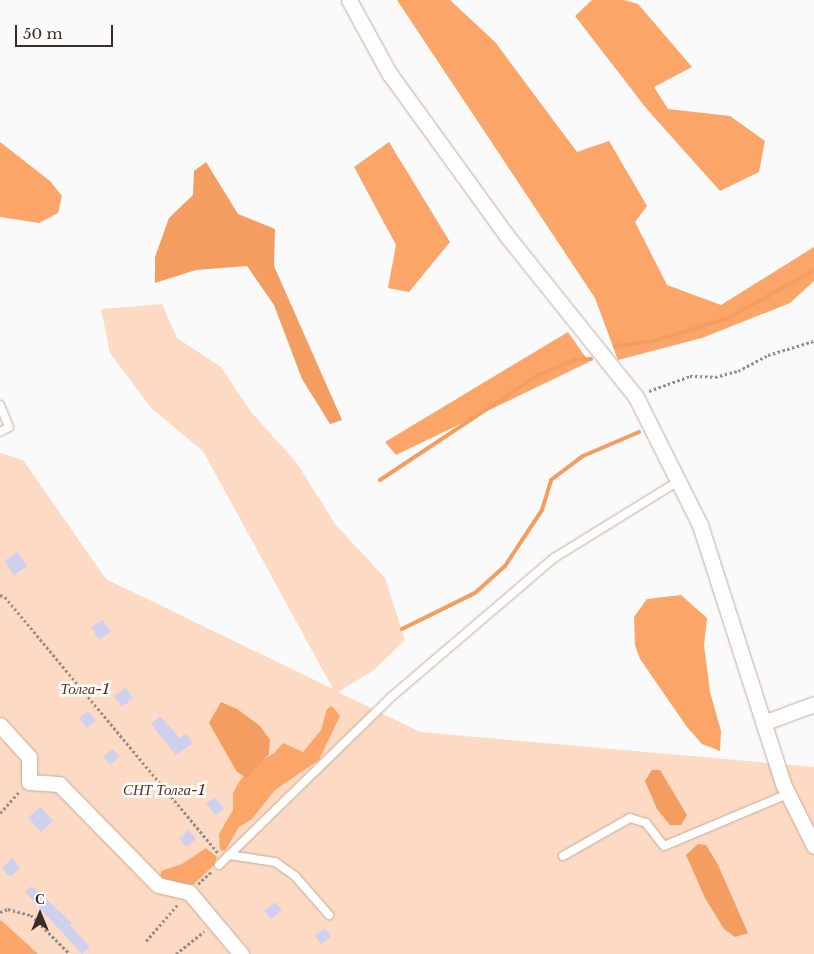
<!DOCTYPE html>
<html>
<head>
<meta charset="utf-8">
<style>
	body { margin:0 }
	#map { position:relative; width:814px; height:954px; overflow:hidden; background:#fafafa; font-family:"Libre Baskerville",serif }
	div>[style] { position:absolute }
	.green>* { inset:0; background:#fddac4 }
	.forest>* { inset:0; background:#fca569 }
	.water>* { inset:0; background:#f39d61 }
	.stream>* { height:4px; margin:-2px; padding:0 2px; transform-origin:2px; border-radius:2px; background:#f39d61 }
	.building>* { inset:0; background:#cfcfee }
	.path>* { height:2.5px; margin-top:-1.25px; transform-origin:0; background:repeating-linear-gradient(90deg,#958e8b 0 2.5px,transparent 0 5px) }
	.roads { filter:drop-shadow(0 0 1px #c6a996) drop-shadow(0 0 1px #c6a996) }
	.service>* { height:8px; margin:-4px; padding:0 4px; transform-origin:4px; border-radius:4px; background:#fff }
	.minor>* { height:15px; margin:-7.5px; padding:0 7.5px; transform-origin:7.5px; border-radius:7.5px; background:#fff }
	span { translate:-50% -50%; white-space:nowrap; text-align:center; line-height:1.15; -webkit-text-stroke:5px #fff; paint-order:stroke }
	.park-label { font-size:15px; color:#553219; font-style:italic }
	.north { position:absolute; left:15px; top:889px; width:50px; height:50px; -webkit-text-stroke:4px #fff; paint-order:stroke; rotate:0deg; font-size:14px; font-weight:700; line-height:20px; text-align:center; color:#392d26 }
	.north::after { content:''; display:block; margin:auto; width:18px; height:22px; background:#392d26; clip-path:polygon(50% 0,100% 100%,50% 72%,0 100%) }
	.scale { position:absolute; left:15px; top:25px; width:98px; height:22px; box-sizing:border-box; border:2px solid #392d26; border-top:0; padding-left:6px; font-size:15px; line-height:18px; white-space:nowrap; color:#392d26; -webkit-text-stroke:4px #fff; paint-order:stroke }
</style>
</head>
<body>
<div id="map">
	<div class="green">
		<div style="clip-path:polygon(162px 304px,177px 338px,221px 367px,251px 412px,296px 462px,336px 525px,385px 578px,405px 640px,374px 670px,338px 692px,420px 732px,814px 767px,814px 954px,0 954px,0 453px,23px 460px,106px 579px,333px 689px,203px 451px,152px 409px,110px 353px,101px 309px)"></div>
	</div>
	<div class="forest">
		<div style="clip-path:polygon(397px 0,450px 0,495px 42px,577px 152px,609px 141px,647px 206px,635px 222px,667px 285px,721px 305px,814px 247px,814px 281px,790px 303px,702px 338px,618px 360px,595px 298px)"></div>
		<div style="clip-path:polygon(592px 0,624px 0,638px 4px,692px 67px,654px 87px,668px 109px,730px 116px,765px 141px,759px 172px,720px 191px,646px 108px,575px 16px)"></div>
		<div style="clip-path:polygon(0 142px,50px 181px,62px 196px,58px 213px,39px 223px,0 217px)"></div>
		<div style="clip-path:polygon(389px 142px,450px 242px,409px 292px,388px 288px,396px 245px,354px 167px)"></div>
		<div style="clip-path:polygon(568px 332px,589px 362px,396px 455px,385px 442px)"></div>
		<div style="clip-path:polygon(681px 595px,707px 618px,704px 645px,710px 692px,721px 731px,720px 751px,702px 744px,687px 727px,640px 659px,635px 645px,634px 617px,647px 599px)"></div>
		<div style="clip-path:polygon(332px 706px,340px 716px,319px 760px,275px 790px,252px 819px,239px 827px,225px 851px,220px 850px,219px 834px,233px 810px,233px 793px,239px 782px,249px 769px,274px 753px,283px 743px,303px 752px,321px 730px,327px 709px)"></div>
		<div style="clip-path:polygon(206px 848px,217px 857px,214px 865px,194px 884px,187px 888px,160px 878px,161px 871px,182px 864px)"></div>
		<div style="clip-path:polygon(0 920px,3px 922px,38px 954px,0 954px)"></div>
	</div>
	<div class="water">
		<div style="clip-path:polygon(206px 162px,238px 214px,275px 229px,274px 266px,342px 420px,330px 424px,302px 379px,274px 305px,247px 266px,196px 270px,155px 283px,155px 257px,169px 218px,193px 195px,194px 171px)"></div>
		<div style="clip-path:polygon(221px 702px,237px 709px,260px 726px,270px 740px,269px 754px,247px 778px,237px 772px,209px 723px)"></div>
		<div style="clip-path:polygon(652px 770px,660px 770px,687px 815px,681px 825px,670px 825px,657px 809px,645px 781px)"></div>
		<div style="clip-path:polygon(698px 844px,706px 845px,717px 863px,748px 933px,735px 937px,724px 929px,705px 898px,686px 855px)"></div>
	</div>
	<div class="stream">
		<div style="left:615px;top:346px;width:39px;rotate:-7deg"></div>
		<div style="left:654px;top:341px;width:78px;rotate:-17deg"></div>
		<div style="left:729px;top:318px;width:98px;rotate:-29.5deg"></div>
		<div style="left:380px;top:480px;width:190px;rotate:-33.6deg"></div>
		<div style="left:538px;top:375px;width:40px;rotate:-22deg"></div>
		<div style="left:575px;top:360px;width:16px;rotate:-4deg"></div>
		<div style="left:402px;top:629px;width:81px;rotate:-26.3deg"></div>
		<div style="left:475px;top:593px;width:40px;rotate:-42deg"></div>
		<div style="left:505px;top:566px;width:67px;rotate:-56.5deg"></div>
		<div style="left:542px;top:510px;width:31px;rotate:-73deg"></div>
		<div style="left:551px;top:480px;width:40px;rotate:-37deg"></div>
		<div style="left:583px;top:456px;width:61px;rotate:-23.2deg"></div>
	</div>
	<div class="building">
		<div style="clip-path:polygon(17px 552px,27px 566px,14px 575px,4px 561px)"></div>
		<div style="clip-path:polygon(103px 620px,111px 632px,99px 640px,91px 627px)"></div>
		<div style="clip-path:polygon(126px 688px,133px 698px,122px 707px,114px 696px)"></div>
		<div style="clip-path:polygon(88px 711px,96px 720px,87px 728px,79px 718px)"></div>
		<div style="clip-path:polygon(160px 716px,180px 738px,186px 734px,193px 743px,176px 755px,151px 724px)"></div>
		<div style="clip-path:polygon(113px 749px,120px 757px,110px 765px,103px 757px)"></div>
		<div style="clip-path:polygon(215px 797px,224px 809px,215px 815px,206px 803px)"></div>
		<div style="clip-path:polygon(41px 807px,53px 821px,41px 832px,28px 817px)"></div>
		<div style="clip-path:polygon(189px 830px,196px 839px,186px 847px,179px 838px)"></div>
		<div style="clip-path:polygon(12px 858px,20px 868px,10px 877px,2px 868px)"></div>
		<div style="clip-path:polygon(32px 886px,72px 923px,70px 925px,90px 947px,82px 954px,25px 892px)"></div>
		<div style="clip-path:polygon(275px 902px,282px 910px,271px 919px,264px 911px)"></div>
		<div style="clip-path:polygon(325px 928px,331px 936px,321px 945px,315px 936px)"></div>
	</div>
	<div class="path">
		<div style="left:649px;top:391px;width:44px;rotate:-20.1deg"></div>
		<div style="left:690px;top:376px;width:25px;rotate:2deg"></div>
		<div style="left:715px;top:377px;width:24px;rotate:-15deg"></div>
		<div style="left:738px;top:371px;width:34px;rotate:-28deg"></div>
		<div style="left:768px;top:355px;width:48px;rotate:-16.9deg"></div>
		<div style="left:0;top:595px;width:5px;rotate:22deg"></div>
		<div style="left:5px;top:597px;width:334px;rotate:50.2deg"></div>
		<div style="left:0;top:813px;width:28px;rotate:-48deg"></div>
		<div style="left:198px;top:884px;width:19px;rotate:-43deg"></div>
		<div style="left:0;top:912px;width:9px;rotate:-21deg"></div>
		<div style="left:8px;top:909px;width:24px;rotate:15deg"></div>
		<div style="left:31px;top:915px;width:55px;rotate:45deg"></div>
		<div style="left:146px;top:941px;width:49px;rotate:-49.1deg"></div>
		<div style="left:176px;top:954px;width:36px;rotate:-39deg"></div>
	</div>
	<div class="roads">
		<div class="service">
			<div style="left:0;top:405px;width:24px;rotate:68deg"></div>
			<div style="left:9px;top:427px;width:10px;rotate:151deg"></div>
			<div style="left:229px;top:855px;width:47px;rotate:8.7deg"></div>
			<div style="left:275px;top:862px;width:24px;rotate:35deg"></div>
			<div style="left:295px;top:876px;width:52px;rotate:48.9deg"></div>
			<div style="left:563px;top:856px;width:77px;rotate:-29.6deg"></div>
			<div style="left:630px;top:818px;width:17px;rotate:17deg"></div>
			<div style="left:646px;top:823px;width:29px;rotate:52deg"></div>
			<div style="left:664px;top:846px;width:134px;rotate:-22.8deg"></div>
			<div style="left:219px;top:865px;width:239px;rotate:-44.3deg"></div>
			<div style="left:390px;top:698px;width:216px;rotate:-40.5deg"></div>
			<div style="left:554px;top:558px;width:145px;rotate:-31.7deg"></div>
		</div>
		<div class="minor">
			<div style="left:349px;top:0;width:83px;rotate:61.3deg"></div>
			<div style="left:389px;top:73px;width:201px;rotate:54.1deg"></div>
			<div style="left:507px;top:236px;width:206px;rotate:51.3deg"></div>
			<div style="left:636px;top:397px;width:143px;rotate:63.4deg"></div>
			<div style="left:700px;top:525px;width:272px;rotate:72.2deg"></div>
			<div style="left:783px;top:784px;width:69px;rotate:63.4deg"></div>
			<div style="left:763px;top:723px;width:54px;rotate:-20.4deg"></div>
			<div style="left:0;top:725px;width:43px;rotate:47.8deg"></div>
			<div style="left:29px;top:757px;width:25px;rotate:90deg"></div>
			<div style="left:29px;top:782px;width:30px;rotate:4deg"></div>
			<div style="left:59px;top:784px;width:141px;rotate:45.6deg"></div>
			<div style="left:158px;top:885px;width:32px;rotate:13deg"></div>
			<div style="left:189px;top:892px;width:81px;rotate:50deg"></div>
		</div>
	</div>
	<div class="park-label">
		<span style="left:85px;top:689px">Толга-1</span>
		<span style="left:164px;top:790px">СНТ Толга-1</span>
	</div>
	<div class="north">С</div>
	<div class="scale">50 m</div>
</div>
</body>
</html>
